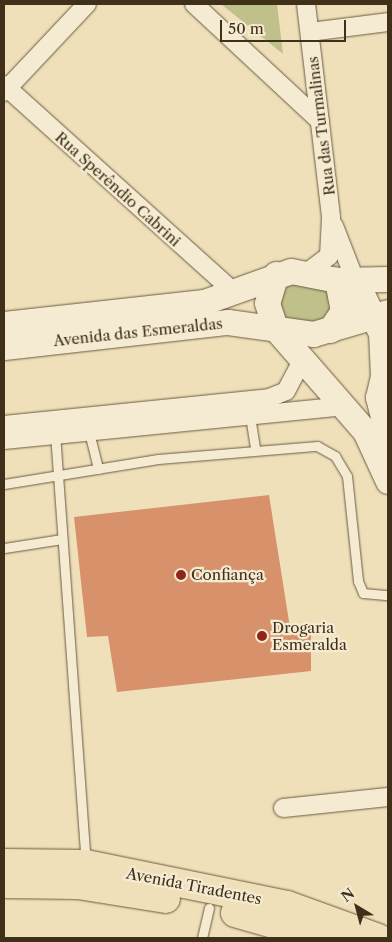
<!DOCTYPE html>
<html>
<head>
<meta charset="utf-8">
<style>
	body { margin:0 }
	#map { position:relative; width:392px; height:942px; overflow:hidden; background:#efe0ba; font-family:"Libre Caslon Text",serif }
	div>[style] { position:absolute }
	.green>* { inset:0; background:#c0c08b }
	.building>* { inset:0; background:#d7916b }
	.roads { filter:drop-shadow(0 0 1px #6c5b41) drop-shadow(0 0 1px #6c5b41) }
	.service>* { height:9px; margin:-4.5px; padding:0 4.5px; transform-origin:4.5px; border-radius:4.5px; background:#f5ebd2 }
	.minor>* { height:18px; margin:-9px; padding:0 9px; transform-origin:9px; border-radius:9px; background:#f5ebd2 }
	.secondary>* { height:25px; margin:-12.5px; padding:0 12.5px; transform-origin:12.5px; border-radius:12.5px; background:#f5ebd2 }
	.primary>* { height:28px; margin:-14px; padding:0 14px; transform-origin:14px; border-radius:14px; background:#efe0ba }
	.dots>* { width:14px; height:14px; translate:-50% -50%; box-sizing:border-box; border:2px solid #f5ebd2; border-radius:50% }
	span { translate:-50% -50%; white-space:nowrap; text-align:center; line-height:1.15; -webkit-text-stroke:4.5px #f5ebd2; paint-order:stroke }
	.street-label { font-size:15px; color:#402f19 }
	.poi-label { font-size:15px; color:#402f19 }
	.left { translate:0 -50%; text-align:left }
	.frame { position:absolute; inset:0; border:5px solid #402f19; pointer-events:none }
	.north { position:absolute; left:332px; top:882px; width:50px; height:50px; -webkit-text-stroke:4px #f5ebd2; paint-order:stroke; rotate:323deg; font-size:14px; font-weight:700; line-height:20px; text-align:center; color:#402f19 }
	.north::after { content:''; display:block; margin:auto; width:18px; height:22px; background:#402f19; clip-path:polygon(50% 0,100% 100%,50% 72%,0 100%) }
	.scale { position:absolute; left:220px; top:20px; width:126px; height:22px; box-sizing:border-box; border:2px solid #402f19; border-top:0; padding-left:6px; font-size:15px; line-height:18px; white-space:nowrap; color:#402f19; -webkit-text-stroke:4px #f5ebd2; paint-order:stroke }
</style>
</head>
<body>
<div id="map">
	<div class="green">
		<div style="clip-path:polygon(221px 4px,277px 4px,283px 54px)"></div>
		<div style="clip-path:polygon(289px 280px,329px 290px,334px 300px,323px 323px,282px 319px,278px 292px)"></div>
	</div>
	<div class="building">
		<div style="clip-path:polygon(269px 495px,291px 634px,311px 633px,311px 671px,117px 692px,108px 636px,87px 637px,74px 517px)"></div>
	</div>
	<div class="roads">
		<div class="service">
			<div style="left:250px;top:416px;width:33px;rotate:81deg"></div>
			<div style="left:89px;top:432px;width:38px;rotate:76deg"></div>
			<div style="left:55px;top:433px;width:430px;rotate:85.9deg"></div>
			<div style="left:4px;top:484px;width:156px;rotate:-9.2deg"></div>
			<div style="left:158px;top:459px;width:160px;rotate:-4.7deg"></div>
			<div style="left:317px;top:446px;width:21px;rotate:29deg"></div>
			<div style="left:335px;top:456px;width:23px;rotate:59deg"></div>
			<div style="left:347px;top:476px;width:106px;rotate:84deg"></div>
			<div style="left:358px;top:581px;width:13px;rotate:67deg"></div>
			<div style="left:363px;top:593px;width:25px;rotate:5deg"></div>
			<div style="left:4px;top:548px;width:59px;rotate:-8.8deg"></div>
			<div style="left:202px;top:938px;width:31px;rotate:-77deg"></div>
		</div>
		<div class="minor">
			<div style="left:194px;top:4px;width:172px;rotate:42.9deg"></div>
			<div style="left:306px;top:4px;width:215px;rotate:83.3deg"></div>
			<div style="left:331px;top:218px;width:38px;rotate:93deg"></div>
			<div style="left:329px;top:256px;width:25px;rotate:143deg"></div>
			<div style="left:310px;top:32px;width:79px;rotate:-7.3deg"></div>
			<div style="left:4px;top:85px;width:308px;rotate:42deg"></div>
			<div style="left:4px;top:92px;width:121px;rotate:-46.7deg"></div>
			<div style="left:334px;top:226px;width:58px;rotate:68.7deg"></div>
			<div style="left:4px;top:425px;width:266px;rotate:-5.8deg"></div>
			<div style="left:269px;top:398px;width:18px;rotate:-22deg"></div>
			<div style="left:286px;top:391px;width:34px;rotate:-62deg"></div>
			<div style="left:4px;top:440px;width:343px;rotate:-5.7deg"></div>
			<div style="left:283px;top:808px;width:106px;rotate:-6deg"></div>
		</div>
		<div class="secondary">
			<div style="left:276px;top:274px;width:30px;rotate:107deg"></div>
			<div style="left:267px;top:303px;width:26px;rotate:72deg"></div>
			<div style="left:275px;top:328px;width:137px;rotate:48.9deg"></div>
			<div style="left:365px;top:431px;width:55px;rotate:65.3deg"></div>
			<div style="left:355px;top:280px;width:59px;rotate:63.9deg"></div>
			<div style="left:381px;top:333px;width:43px;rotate:87.3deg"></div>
			<div style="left:383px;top:376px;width:22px;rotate:103deg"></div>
			<div style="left:378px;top:397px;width:41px;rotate:76deg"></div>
			<div style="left:4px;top:324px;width:201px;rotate:-6.3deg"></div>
			<div style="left:204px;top:302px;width:92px;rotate:-19.6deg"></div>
			<div style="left:291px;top:271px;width:47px;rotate:11.1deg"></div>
			<div style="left:337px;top:280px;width:51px;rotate:-1.1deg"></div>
			<div style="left:330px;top:330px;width:23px;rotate:-56deg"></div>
			<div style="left:343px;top:311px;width:32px;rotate:-101deg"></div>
			<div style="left:4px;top:347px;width:225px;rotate:-6.4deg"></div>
			<div style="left:228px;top:322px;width:86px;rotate:8deg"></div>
			<div style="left:313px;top:334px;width:78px;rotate:-16.3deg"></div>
		</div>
		<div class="primary">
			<div style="left:4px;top:863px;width:82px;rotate:0.7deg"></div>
			<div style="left:86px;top:864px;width:205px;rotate:11.5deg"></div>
			<div style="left:287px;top:905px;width:97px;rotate:19.9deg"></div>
			<div style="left:4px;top:884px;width:74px;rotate:0.8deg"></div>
			<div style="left:78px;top:885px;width:89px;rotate:9deg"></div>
			<div style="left:235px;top:913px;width:91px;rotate:15.9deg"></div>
		</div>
	</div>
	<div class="dots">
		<div style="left:181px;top:575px;background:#8f2418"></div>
		<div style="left:262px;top:636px;background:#8f2418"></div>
	</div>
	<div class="street-label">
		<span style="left:321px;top:126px;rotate:-97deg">Rua das Turmalinas</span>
		<span style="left:118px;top:189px;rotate:42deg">Rua Sperêndio Cabrini</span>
		<span style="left:138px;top:332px;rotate:-6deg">Avenida das Esmeraldas</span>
		<span style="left:194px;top:886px;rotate:11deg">Avenida Tiradentes</span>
	</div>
	<div class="poi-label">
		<span class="left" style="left:191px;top:575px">Confiança</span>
		<span class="left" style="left:272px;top:636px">Drogaria<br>Esmeralda</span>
	</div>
	<div class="frame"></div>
	<div class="north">N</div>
	<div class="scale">50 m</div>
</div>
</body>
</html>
